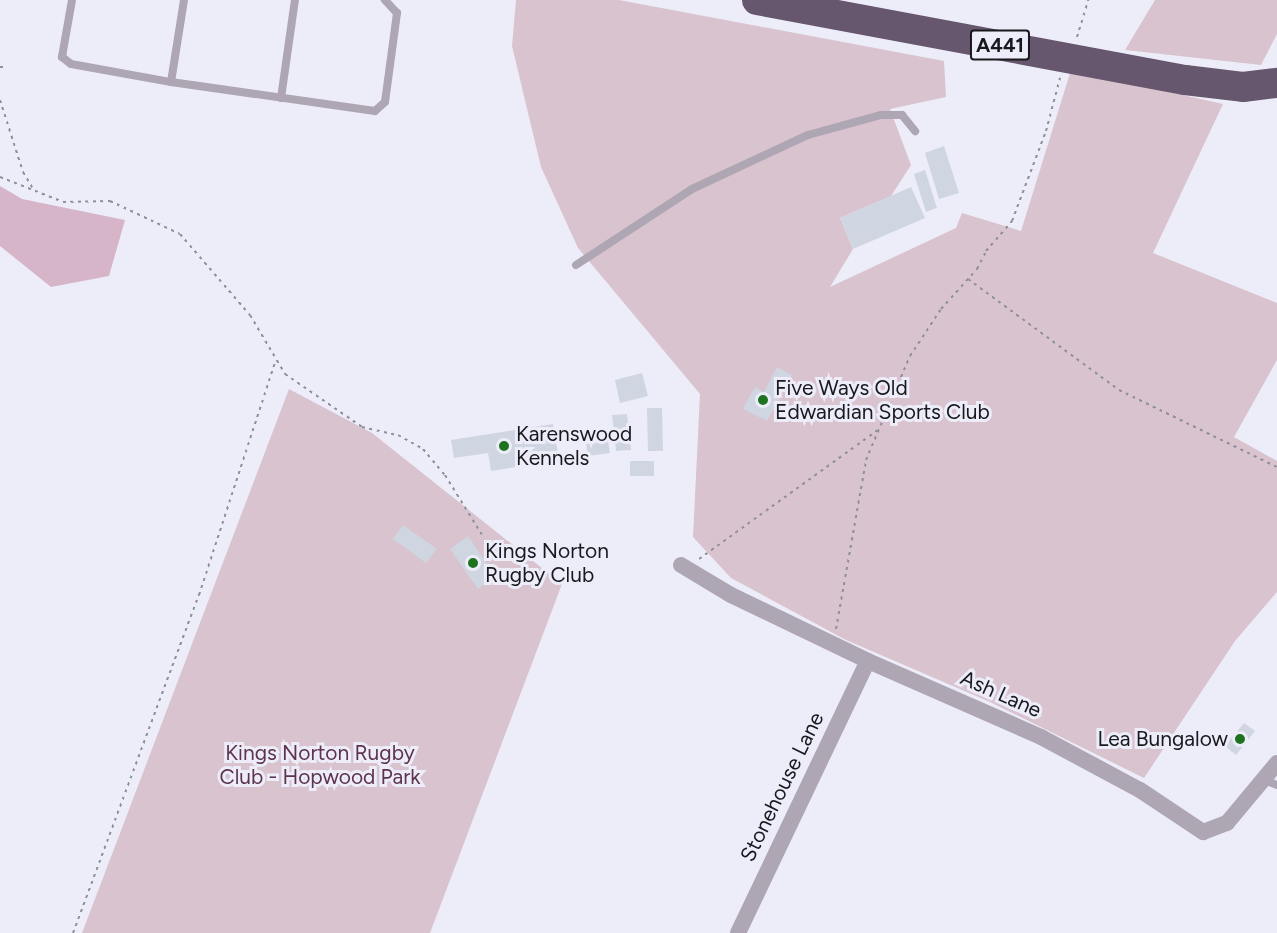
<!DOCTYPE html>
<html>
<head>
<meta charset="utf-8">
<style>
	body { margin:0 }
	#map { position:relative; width:1277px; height:933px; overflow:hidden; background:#ededf9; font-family:Figtree,sans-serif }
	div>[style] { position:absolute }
	.green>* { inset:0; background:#d8c3ce }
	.forest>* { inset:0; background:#d5b5c7 }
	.building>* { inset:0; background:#cfd6e1 }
	.path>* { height:2px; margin-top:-1px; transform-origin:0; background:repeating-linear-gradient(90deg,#909099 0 3px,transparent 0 7.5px) }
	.lane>* { height:8px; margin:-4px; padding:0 4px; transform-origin:4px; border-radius:4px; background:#aea6b2 }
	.street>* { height:16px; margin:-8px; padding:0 8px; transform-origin:8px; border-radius:8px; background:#aea6b2 }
	.highway>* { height:30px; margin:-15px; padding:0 15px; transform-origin:15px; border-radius:15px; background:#66566e }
	.dots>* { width:16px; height:16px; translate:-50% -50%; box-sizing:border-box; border:3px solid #ededf9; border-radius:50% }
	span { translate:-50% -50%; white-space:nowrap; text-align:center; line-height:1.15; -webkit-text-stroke:6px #ededf9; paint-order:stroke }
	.shield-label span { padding:2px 4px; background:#ededf9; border:2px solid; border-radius:4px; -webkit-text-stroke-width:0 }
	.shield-label { font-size:20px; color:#18181d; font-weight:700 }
	.poi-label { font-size:21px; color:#18181d }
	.left { translate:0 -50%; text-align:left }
	.right { translate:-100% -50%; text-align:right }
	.street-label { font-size:21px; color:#18181d }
	.park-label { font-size:21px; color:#5e334d }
</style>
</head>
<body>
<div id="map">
	<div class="green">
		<div style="clip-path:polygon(516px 0,619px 0,944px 61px,946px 97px,890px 109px,911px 165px,891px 196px,840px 218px,853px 249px,830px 287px,956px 228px,962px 213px,1021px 231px,1071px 70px,1223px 104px,1153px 253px,1277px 303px,1277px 360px,1234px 437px,1277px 461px,1277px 592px,1235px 641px,1144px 778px,990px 702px,846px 640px,731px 578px,693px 537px,700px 394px,578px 248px,541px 167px,512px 46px)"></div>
		<div style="clip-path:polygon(1155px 0,1277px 0,1277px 34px,1261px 65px,1125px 50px)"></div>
		<div style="clip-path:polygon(289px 389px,372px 433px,562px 584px,430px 933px,82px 933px)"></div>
	</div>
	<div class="forest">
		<div style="clip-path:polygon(0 186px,22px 199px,125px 220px,109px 276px,51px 287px,0 246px)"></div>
	</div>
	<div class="building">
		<div style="clip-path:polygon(944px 146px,959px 193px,939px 199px,925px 153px)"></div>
		<div style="clip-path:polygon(925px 170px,937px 208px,926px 212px,914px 174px)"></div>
		<div style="clip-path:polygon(911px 187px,925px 218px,853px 249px,840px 218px)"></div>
		<div style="clip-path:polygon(777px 367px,792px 375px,767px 421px,743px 409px,755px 387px,764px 392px)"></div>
		<div style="clip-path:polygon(642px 373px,648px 396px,620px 403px,615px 380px)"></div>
		<div style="clip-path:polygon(647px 408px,662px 408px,663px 451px,648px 451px)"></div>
		<div style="clip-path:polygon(627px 414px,631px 450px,616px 451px,612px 415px)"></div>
		<div style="clip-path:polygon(553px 424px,559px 460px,491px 471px,488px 453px,454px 458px,451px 440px)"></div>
		<div style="clip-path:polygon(608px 441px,610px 453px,588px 456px,586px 444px)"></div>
		<div style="clip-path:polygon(630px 461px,654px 461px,654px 476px,630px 476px)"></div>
		<div style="clip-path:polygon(403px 525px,437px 549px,426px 563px,393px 539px)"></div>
		<div style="clip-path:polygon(468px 536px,496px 576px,478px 589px,450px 549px)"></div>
		<div style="clip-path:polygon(1244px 723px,1255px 731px,1236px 755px,1225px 746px)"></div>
	</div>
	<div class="path">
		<div style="left:1077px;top:37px;width:39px;rotate:-73deg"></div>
		<div style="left:0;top:67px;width:5px"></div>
		<div style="left:0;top:100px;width:76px;rotate:72.3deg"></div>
		<div style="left:23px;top:172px;width:21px;rotate:59deg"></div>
		<div style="left:0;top:177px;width:68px;rotate:21.6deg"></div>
		<div style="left:63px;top:202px;width:47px;rotate:-1.2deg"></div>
		<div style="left:110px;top:201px;width:77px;rotate:25.2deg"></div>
		<div style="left:180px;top:234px;width:107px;rotate:49.2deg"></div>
		<div style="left:250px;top:315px;width:69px;rotate:59.3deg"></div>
		<div style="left:285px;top:374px;width:93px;rotate:34.5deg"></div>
		<div style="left:362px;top:427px;width:37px;rotate:13deg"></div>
		<div style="left:398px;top:435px;width:29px;rotate:29deg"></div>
		<div style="left:423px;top:449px;width:34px;rotate:50deg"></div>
		<div style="left:445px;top:475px;width:70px;rotate:58.3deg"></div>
		<div style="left:968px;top:279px;width:187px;rotate:36.3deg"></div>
		<div style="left:1119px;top:390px;width:176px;rotate:26deg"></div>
		<div style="left:699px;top:559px;width:222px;rotate:-35.8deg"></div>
		<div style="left:836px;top:629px;width:172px;rotate:-79.9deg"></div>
		<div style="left:866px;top:460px;width:113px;rotate:-67.1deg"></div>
		<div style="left:910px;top:356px;width:56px;rotate:-56.6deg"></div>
		<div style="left:941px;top:309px;width:54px;rotate:-48deg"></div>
		<div style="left:977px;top:269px;width:20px;rotate:-63deg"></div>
		<div style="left:986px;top:251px;width:40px;rotate:-49deg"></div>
		<div style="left:1012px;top:221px;width:96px;rotate:-69.3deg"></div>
		<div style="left:1046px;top:131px;width:55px;rotate:-75.2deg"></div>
		<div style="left:73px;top:933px;width:361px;rotate:-69.6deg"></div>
		<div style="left:199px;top:595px;width:247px;rotate:-71.9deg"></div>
	</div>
	<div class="lane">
		<div style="left:72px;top:0;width:58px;rotate:100deg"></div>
		<div style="left:62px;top:57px;width:11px;rotate:38deg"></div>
		<div style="left:71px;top:64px;width:102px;rotate:10.2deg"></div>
		<div style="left:171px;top:82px;width:83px;rotate:-81deg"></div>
		<div style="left:171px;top:82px;width:206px;rotate:8.1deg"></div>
		<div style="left:375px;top:111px;width:13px;rotate:-42deg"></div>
		<div style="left:385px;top:102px;width:90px;rotate:-82.3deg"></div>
		<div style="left:397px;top:13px;width:18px;rotate:-133deg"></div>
		<div style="left:281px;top:98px;width:99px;rotate:-81.9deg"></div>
		<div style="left:576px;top:265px;width:139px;rotate:-33.2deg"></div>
		<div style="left:692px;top:189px;width:128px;rotate:-25deg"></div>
		<div style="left:808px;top:135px;width:76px;rotate:-15.3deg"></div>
		<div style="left:881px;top:115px;width:21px"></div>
		<div style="left:902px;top:115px;width:21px;rotate:51deg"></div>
		<div style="left:1264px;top:780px;width:14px;rotate:21deg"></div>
	</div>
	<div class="street">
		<div style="left:681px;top:565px;width:58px;rotate:31deg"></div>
		<div style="left:731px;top:595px;width:152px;rotate:25.7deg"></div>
		<div style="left:868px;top:661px;width:189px;rotate:23.7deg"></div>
		<div style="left:1041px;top:737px;width:112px;rotate:28.2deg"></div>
		<div style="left:1140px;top:790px;width:76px;rotate:33.7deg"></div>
		<div style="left:1203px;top:832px;width:26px;rotate:-21deg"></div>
		<div style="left:1227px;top:823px;width:78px;rotate:-50.2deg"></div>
		<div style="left:738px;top:933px;width:301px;rotate:-64.5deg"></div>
	</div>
	<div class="highway">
		<div style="left:757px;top:0;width:435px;rotate:10.6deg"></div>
		<div style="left:1185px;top:80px;width:58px;rotate:6.9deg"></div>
		<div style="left:1243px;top:87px;width:34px;rotate:-7deg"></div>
	</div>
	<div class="dots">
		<div style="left:763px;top:400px;background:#1d731e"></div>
		<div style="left:504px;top:446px;background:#1d731e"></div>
		<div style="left:473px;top:563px;background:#1d731e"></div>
		<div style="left:1240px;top:739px;background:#1d731e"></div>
	</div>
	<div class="shield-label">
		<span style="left:1000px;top:45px">A441</span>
	</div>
	<div class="poi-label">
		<span class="left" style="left:775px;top:400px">Five Ways Old<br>Edwardian Sports Club</span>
		<span class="left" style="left:516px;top:446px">Karenswood<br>Kennels</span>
		<span class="left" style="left:485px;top:563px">Kings Norton<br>Rugby Club</span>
		<span class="right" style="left:1228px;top:739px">Lea Bungalow</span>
	</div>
	<div class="street-label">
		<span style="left:1001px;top:694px;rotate:24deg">Ash Lane</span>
		<span style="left:782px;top:787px;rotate:-64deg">Stonehouse Lane</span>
	</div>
	<div class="park-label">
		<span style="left:320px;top:765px">Kings Norton Rugby<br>Club - Hopwood Park</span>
	</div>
</div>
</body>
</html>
